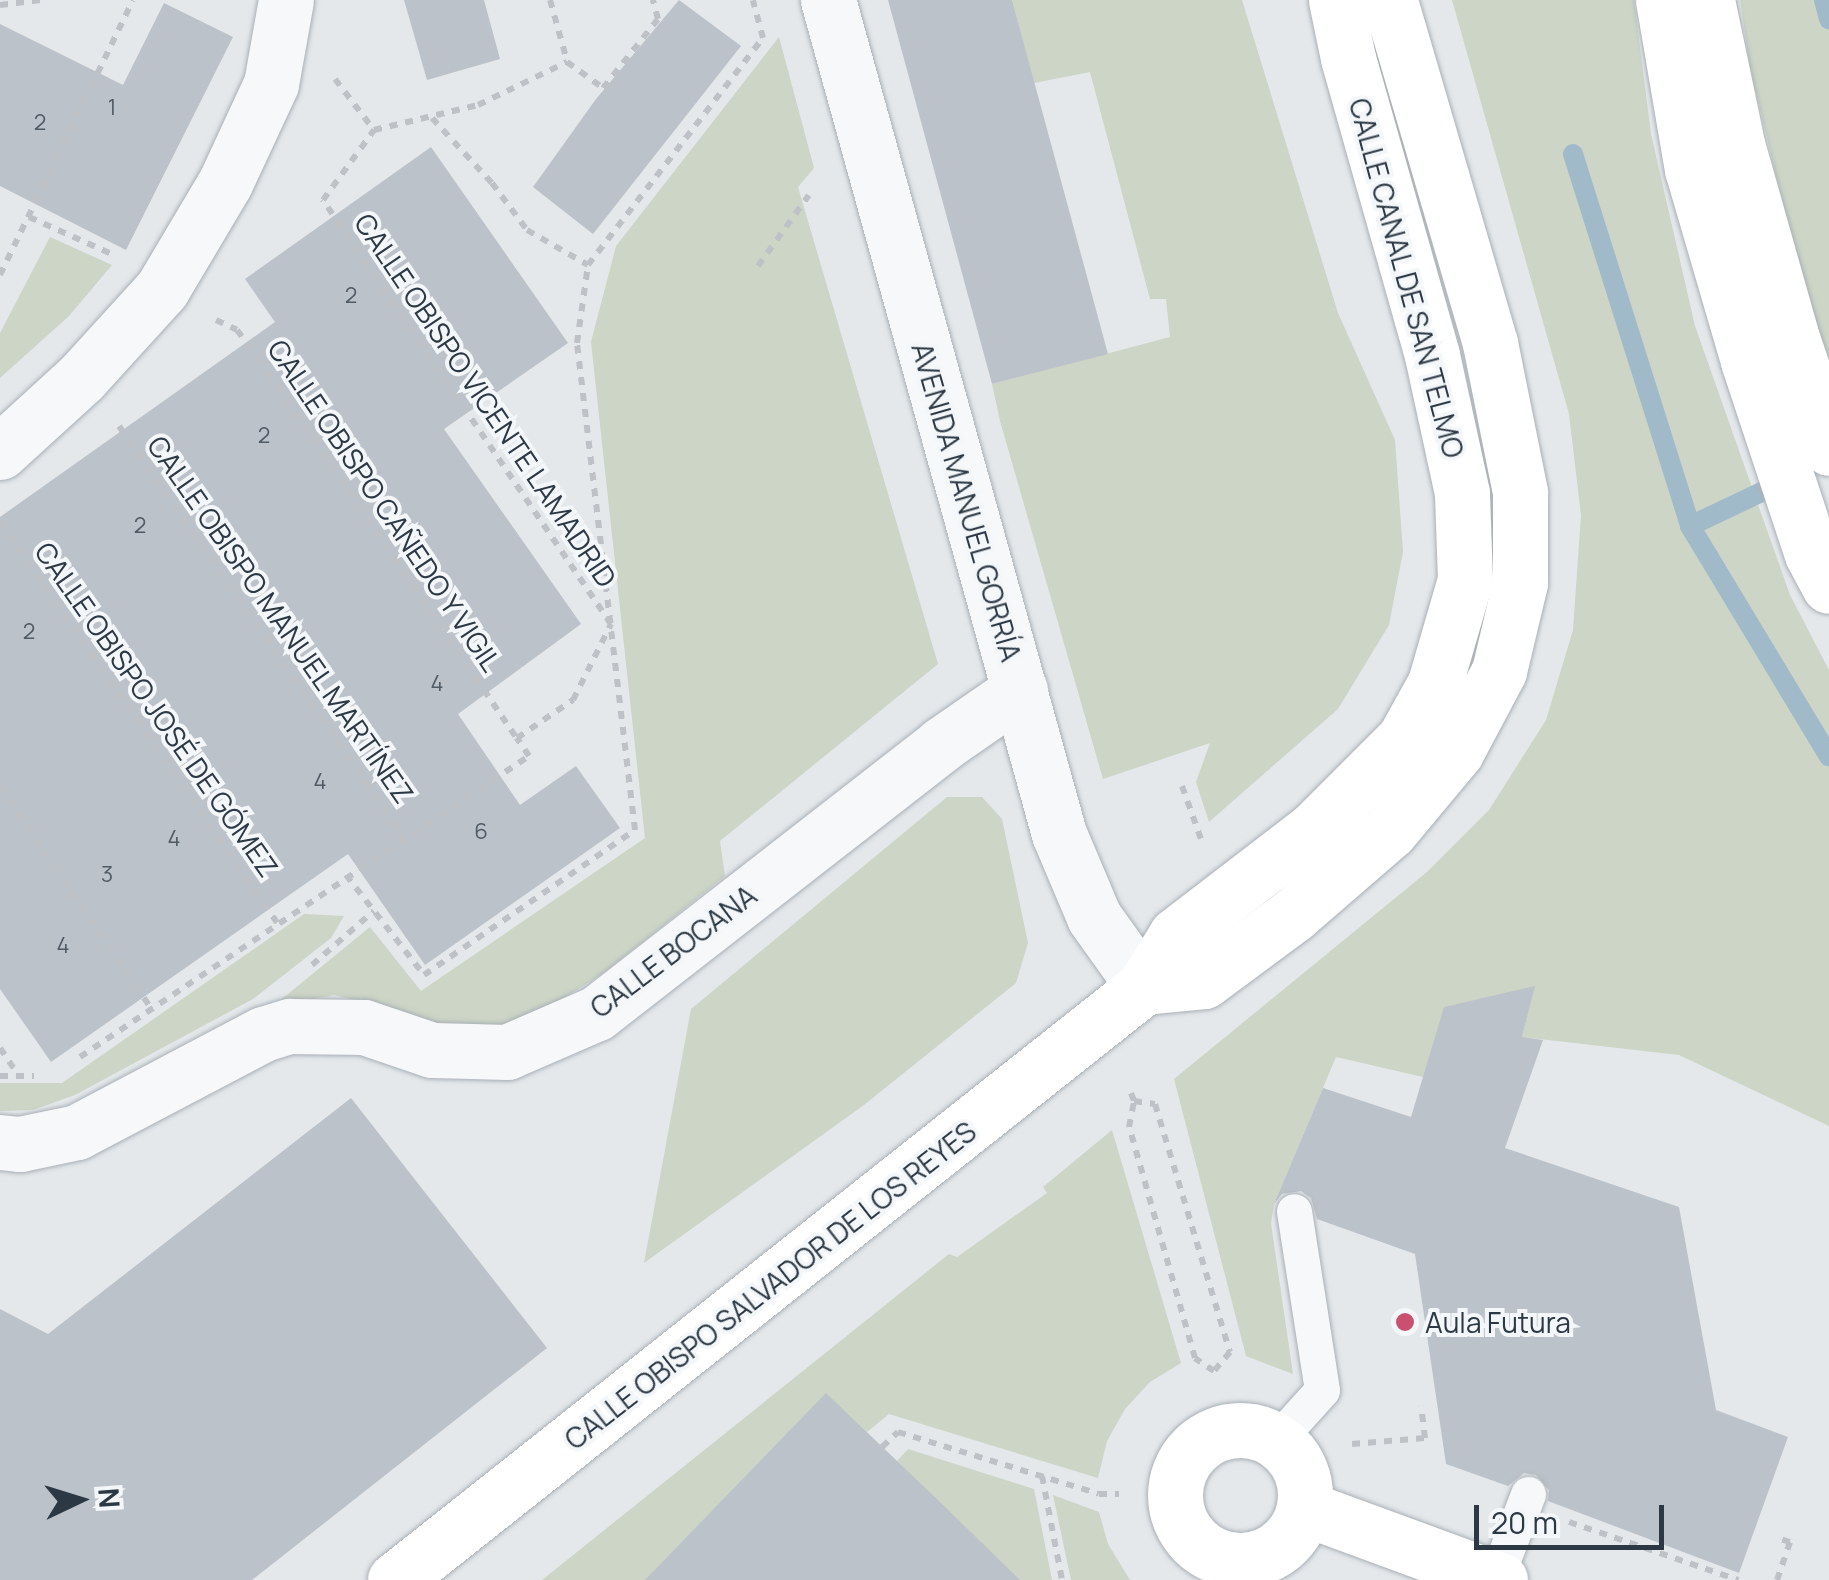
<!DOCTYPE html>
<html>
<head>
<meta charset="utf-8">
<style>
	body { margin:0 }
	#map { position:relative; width:1829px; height:1580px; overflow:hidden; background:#e4e8eb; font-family:Manrope,sans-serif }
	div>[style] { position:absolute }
	.green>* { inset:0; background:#ccd5c6 }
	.stream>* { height:20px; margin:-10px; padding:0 10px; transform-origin:10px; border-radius:10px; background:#a1baca }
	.building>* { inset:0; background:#bcc2c9 }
	.path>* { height:6px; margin-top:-3px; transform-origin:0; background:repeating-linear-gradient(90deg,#bec2c7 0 8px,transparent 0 16px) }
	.roads { filter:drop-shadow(0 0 2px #a9b0b6) drop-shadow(0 0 2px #a9b0b6) }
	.lane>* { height:35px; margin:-17.5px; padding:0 17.5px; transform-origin:17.5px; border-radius:17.5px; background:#f7f8fa }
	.street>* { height:55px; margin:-27.5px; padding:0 27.5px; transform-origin:27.5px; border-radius:27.5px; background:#f7f8fa }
	.secondary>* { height:55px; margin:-27.5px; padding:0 27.5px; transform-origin:27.5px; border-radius:27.5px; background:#fff }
	.secondary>.ring { margin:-27.5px; padding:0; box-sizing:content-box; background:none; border:55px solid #fff; border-radius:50% }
	.primary>* { height:55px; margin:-27.5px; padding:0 27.5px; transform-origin:27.5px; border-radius:27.5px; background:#fff }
	.dots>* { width:28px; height:28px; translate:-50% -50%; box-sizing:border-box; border:5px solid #f4f7f9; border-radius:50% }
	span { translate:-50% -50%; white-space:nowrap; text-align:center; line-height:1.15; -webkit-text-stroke:8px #f4f7f9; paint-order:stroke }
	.number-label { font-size:22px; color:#505a65 }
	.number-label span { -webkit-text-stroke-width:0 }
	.street-label { font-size:28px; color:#2c3844 }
	.poi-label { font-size:28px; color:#2c3844 }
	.left { translate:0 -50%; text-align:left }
	.north { position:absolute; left:30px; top:1450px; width:100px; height:100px; -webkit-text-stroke:8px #f4f7f9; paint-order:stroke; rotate:86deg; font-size:28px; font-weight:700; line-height:40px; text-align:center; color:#2c3844 }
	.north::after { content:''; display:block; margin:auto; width:35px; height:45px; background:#2c3844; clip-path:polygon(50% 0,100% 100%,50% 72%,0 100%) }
	.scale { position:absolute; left:1474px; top:1505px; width:190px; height:45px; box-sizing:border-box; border:5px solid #2c3844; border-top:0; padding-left:12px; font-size:30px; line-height:35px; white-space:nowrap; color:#2c3844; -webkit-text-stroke:8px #f4f7f9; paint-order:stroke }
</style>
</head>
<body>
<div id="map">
	<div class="green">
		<div style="clip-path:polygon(1012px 0,1242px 0,1338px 313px,1395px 440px,1403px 552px,1389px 625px,1338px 709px,1209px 822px,1196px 782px,1210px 743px,1103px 779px,1000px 421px,992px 384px,1170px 337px,1166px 299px,1150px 299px,1090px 72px,1034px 83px)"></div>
		<div style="clip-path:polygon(1452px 0,1634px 0,1651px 134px,1695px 326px,1790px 595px,1829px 670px,1829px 1126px,1679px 1055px,1522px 1037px,1534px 987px,1423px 1077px,1336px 1057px,1274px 1204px,1271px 1223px,1293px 1374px,1246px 1356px,1174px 1079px,1427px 872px,1489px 810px,1546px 720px,1573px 630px,1581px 515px,1569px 414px)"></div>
		<div style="clip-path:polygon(1740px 0,1829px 0,1829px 379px,1817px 346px,1750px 67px)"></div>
		<div style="clip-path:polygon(779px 37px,814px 168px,798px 187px,938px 664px,720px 841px,725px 876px,605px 972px,526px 1022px,477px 1029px,427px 1026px,391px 1009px,334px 995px,272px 1007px,370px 927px,421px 991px,645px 838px,591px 342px,616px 246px)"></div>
		<div style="clip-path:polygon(50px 237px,112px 265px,69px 316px,0 378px,0 333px)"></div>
		<div style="clip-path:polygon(947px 797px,982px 797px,1002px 819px,1028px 943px,1016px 983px,864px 1105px,644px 1263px,691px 1009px)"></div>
		<div style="clip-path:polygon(304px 914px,344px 916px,331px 938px,253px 999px,75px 1095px,33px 1110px,0 1111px,0 1083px,62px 1083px)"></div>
		<div style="clip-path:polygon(1112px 1130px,1181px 1363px,1150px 1382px,1125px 1409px,1107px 1441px,1098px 1478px,889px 1414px,867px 1432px,826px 1394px,689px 1580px,542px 1580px,949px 1254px,957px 1257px,1047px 1193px,1043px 1187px)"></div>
		<div style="clip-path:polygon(908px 1449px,1034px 1489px,1052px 1580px,1012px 1580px,897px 1461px)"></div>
		<div style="clip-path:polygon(1053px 1495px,1099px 1512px,1108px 1544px,1130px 1580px,1071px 1580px)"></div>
	</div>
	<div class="stream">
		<div style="left:1824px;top:0;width:20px;rotate:75deg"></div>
		<div style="left:1573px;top:154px;width:390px;rotate:72.5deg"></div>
		<div style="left:1690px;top:526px;width:269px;rotate:58.9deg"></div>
		<div style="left:1690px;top:526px;width:107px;rotate:-25.4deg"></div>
	</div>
	<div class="building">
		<div style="clip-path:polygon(404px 0,484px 0,500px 59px,427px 80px)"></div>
		<div style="clip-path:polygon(679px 0,741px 46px,593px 234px,533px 187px,596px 99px)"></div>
		<div style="clip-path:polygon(888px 0,1012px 0,1108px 354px,992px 384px)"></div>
		<div style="clip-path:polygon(164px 3px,233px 37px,126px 250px,0 186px,0 24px,123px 85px)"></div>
		<div style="clip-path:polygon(431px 147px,568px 343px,444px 429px,581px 624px,458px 714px,520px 805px,576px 766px,620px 828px,425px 965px,348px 854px,51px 1062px,0 989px,0 517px,275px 322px,245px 279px)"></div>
		<div style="clip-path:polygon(1535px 986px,1522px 1037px,1543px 1040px,1505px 1148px,1679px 1207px,1716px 1410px,1788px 1437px,1739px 1573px,1548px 1501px,1549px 1490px,1536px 1475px,1524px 1473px,1508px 1486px,1446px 1464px,1415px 1254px,1317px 1219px,1311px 1198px,1301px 1191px,1282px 1194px,1274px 1204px,1323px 1088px,1411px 1117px,1444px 1007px)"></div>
		<div style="clip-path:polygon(351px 1098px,547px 1348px,252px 1580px,0 1580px,0 1309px,48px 1334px)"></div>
		<div style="clip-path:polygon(826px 1393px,942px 1504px,1020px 1580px,645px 1580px)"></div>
	</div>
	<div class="path">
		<div style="left:550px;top:0;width:63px;rotate:74.4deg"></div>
		<div style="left:0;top:5px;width:41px;rotate:-7deg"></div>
		<div style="left:335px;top:79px;width:64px;rotate:52.6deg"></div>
		<div style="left:432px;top:118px;width:88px;rotate:47.3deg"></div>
		<div style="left:492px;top:183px;width:59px;rotate:53.3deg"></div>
		<div style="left:527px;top:230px;width:70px;rotate:29.8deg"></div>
		<div style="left:29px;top:217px;width:93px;rotate:24.1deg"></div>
		<div style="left:758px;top:266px;width:87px;rotate:-54.3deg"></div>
		<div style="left:0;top:275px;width:305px;rotate:-64.2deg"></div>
		<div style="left:216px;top:320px;width:23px;rotate:25deg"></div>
		<div style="left:237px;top:330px;width:36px;rotate:53deg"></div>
		<div style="left:259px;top:359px;width:458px;rotate:55.8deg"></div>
		<div style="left:119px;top:426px;width:500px;rotate:55.26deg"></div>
		<div style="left:0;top:521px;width:488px;rotate:55.4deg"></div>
		<div style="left:0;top:786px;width:268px;rotate:55.8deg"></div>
		<div style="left:1182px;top:786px;width:56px;rotate:70.3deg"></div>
		<div style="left:346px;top:875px;width:127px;rotate:52deg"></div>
		<div style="left:424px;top:975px;width:256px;rotate:-34.5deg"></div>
		<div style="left:635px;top:830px;width:490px;rotate:-96.8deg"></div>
		<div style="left:577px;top:343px;width:79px;rotate:-82deg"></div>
		<div style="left:588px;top:265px;width:287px;rotate:-52.4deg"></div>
		<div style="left:763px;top:38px;width:39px;rotate:-105deg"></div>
		<div style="left:312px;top:965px;width:82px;rotate:-41.1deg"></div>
		<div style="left:0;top:1048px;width:34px;rotate:56deg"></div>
		<div style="left:80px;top:1057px;width:541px;rotate:-33.84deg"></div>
		<div style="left:529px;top:756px;width:22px;rotate:-124deg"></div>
		<div style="left:517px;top:738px;width:68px;rotate:-34.2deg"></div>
		<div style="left:573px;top:700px;width:85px;rotate:-63.4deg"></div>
		<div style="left:611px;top:624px;width:513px;rotate:-124.19deg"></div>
		<div style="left:323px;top:200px;width:87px;rotate:-53.9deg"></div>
		<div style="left:374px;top:130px;width:107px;rotate:-13.5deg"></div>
		<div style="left:478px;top:105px;width:99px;rotate:-25.8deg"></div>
		<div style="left:567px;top:62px;width:44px;rotate:35.8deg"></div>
		<div style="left:603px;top:88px;width:88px;rotate:-51.4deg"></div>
		<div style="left:658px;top:19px;width:20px;rotate:-105deg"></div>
		<div style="left:0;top:1076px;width:34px"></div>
		<div style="left:1131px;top:1093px;width:9px;rotate:69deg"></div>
		<div style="left:1134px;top:1101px;width:21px;rotate:8deg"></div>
		<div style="left:1155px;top:1104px;width:259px;rotate:73.2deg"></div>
		<div style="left:1230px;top:1352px;width:25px;rotate:130deg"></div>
		<div style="left:1214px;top:1371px;width:23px;rotate:-146deg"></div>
		<div style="left:1195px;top:1358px;width:240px;rotate:-105.9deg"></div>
		<div style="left:1129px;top:1127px;width:26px;rotate:-79deg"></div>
		<div style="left:1352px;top:1444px;width:73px;rotate:-4.7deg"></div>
		<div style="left:1425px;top:1438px;width:32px;rotate:-97deg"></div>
		<div style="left:882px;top:1447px;width:22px;rotate:-43deg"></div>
		<div style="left:898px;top:1432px;width:210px;rotate:17.1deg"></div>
		<div style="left:1099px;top:1494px;width:20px"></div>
		<div style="left:1042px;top:1476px;width:106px;rotate:79.1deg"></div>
		<div style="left:1569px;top:1522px;width:179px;rotate:18.9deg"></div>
		<div style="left:1777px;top:1580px;width:40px;rotate:-71.1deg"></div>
		<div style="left:1790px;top:1542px;width:14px;rotate:-163deg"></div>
	</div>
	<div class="roads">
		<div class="lane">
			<div style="left:1277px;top:1440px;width:67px;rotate:-48deg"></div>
			<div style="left:1322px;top:1390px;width:181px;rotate:-98.9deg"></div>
			<div style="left:1496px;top:1578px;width:90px;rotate:-69.1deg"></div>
		</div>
		<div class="street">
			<div style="left:828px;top:0;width:865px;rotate:74.52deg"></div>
			<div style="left:1059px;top:834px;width:90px;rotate:67.1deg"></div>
			<div style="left:1094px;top:917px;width:86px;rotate:54.5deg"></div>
			<div style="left:0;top:452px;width:111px;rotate:-42.4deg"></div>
			<div style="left:82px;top:377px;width:119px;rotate:-47.7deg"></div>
			<div style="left:162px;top:289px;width:123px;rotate:-59.3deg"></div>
			<div style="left:225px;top:183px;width:109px;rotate:-65.1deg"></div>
			<div style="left:271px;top:84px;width:85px;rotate:-79.9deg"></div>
			<div style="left:0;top:1142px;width:20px;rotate:6deg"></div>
			<div style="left:20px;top:1144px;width:58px;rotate:-11.9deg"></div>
			<div style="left:77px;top:1132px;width:210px;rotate:-27.8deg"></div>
			<div style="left:263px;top:1034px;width:28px;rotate:-17deg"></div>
			<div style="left:290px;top:1026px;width:74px;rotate:0.8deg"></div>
			<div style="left:364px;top:1027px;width:72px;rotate:18.7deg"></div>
			<div style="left:432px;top:1050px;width:75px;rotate:1.5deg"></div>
			<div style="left:507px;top:1052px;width:98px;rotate:-23.4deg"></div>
			<div style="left:597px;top:1013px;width:437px;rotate:-37.9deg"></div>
			<div style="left:942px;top:744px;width:95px;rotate:-34.7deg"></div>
		</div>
		<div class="secondary">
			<div class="ring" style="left:1175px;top:1430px;width:75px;height:75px"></div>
			<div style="left:1304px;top:1508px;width:209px;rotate:20.2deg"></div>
		</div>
		<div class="primary">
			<div style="left:1663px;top:0;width:171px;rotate:80.3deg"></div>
			<div style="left:1692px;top:169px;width:200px;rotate:73.7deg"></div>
			<div style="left:1748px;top:361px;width:203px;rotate:71.7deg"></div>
			<div style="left:1812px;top:554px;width:36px;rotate:62deg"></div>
			<div style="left:1707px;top:0;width:147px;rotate:78.2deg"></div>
			<div style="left:1737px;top:144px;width:198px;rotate:74.2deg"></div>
			<div style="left:1791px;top:335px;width:119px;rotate:71.4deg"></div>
			<div style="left:1144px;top:987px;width:60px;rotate:-5.7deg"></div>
			<div style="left:1204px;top:981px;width:111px;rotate:-36.6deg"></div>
			<div style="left:1293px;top:915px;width:128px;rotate:-40.9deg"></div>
			<div style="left:1390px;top:831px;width:103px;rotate:-50.1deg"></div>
			<div style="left:1456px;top:752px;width:92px;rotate:-62deg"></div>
			<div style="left:1499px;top:671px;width:90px;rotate:-76.6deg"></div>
			<div style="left:1520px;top:583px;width:91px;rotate:-90deg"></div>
			<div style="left:1520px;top:492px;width:152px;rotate:-101.4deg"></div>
			<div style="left:1490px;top:343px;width:357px;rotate:-106.3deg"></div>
			<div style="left:395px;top:1580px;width:955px;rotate:-38.37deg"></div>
			<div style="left:1144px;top:987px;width:61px;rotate:-58.4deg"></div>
			<div style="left:1176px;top:935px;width:173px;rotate:-37.5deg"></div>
			<div style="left:1313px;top:830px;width:129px;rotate:-45deg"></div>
			<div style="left:1404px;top:739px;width:64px;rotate:-61deg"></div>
			<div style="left:1435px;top:683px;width:107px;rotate:-73.8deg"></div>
			<div style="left:1465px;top:580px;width:87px;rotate:-92deg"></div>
			<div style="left:1462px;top:493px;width:141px;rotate:-102.3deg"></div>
			<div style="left:1432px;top:355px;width:309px;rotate:-105.8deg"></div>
			<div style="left:1348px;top:58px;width:59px;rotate:-101.7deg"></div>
		</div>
	</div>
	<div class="dots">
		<div style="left:1405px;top:1322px;background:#ca5072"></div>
	</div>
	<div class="number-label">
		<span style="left:112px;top:108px">1</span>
		<span style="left:40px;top:123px">2</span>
		<span style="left:351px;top:296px">2</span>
		<span style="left:264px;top:436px">2</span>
		<span style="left:140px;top:526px">2</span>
		<span style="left:29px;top:632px">2</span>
		<span style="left:437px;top:684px">4</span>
		<span style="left:320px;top:782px">4</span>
		<span style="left:481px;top:832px">6</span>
		<span style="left:174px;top:839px">4</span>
		<span style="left:107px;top:875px">3</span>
		<span style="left:63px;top:946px">4</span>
	</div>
	<div class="street-label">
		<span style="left:1407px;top:278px;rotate:75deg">CALLE CANAL DE SAN TELMO</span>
		<span style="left:486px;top:400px;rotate:56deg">CALLE OBISPO VICENTE LAMADRID</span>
		<span style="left:967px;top:502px;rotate:74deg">AVENIDA MANUEL GORRÍA</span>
		<span style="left:385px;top:505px;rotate:56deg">CALLE OBISPO CAÑEDO Y VIGIL</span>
		<span style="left:281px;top:619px;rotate:55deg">CALLE OBISPO MANUEL MARTÍNEZ</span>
		<span style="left:157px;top:709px;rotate:55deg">CALLE OBISPO JOSÉ DE GÓMEZ</span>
		<span style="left:673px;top:951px;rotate:-37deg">CALLE BOCANA</span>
		<span style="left:770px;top:1285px;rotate:-38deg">CALLE OBISPO SALVADOR DE LOS REYES</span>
	</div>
	<div class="poi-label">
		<span class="left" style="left:1425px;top:1322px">Aula Futura</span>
	</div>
	<div class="north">N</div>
	<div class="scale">20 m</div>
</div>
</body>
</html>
